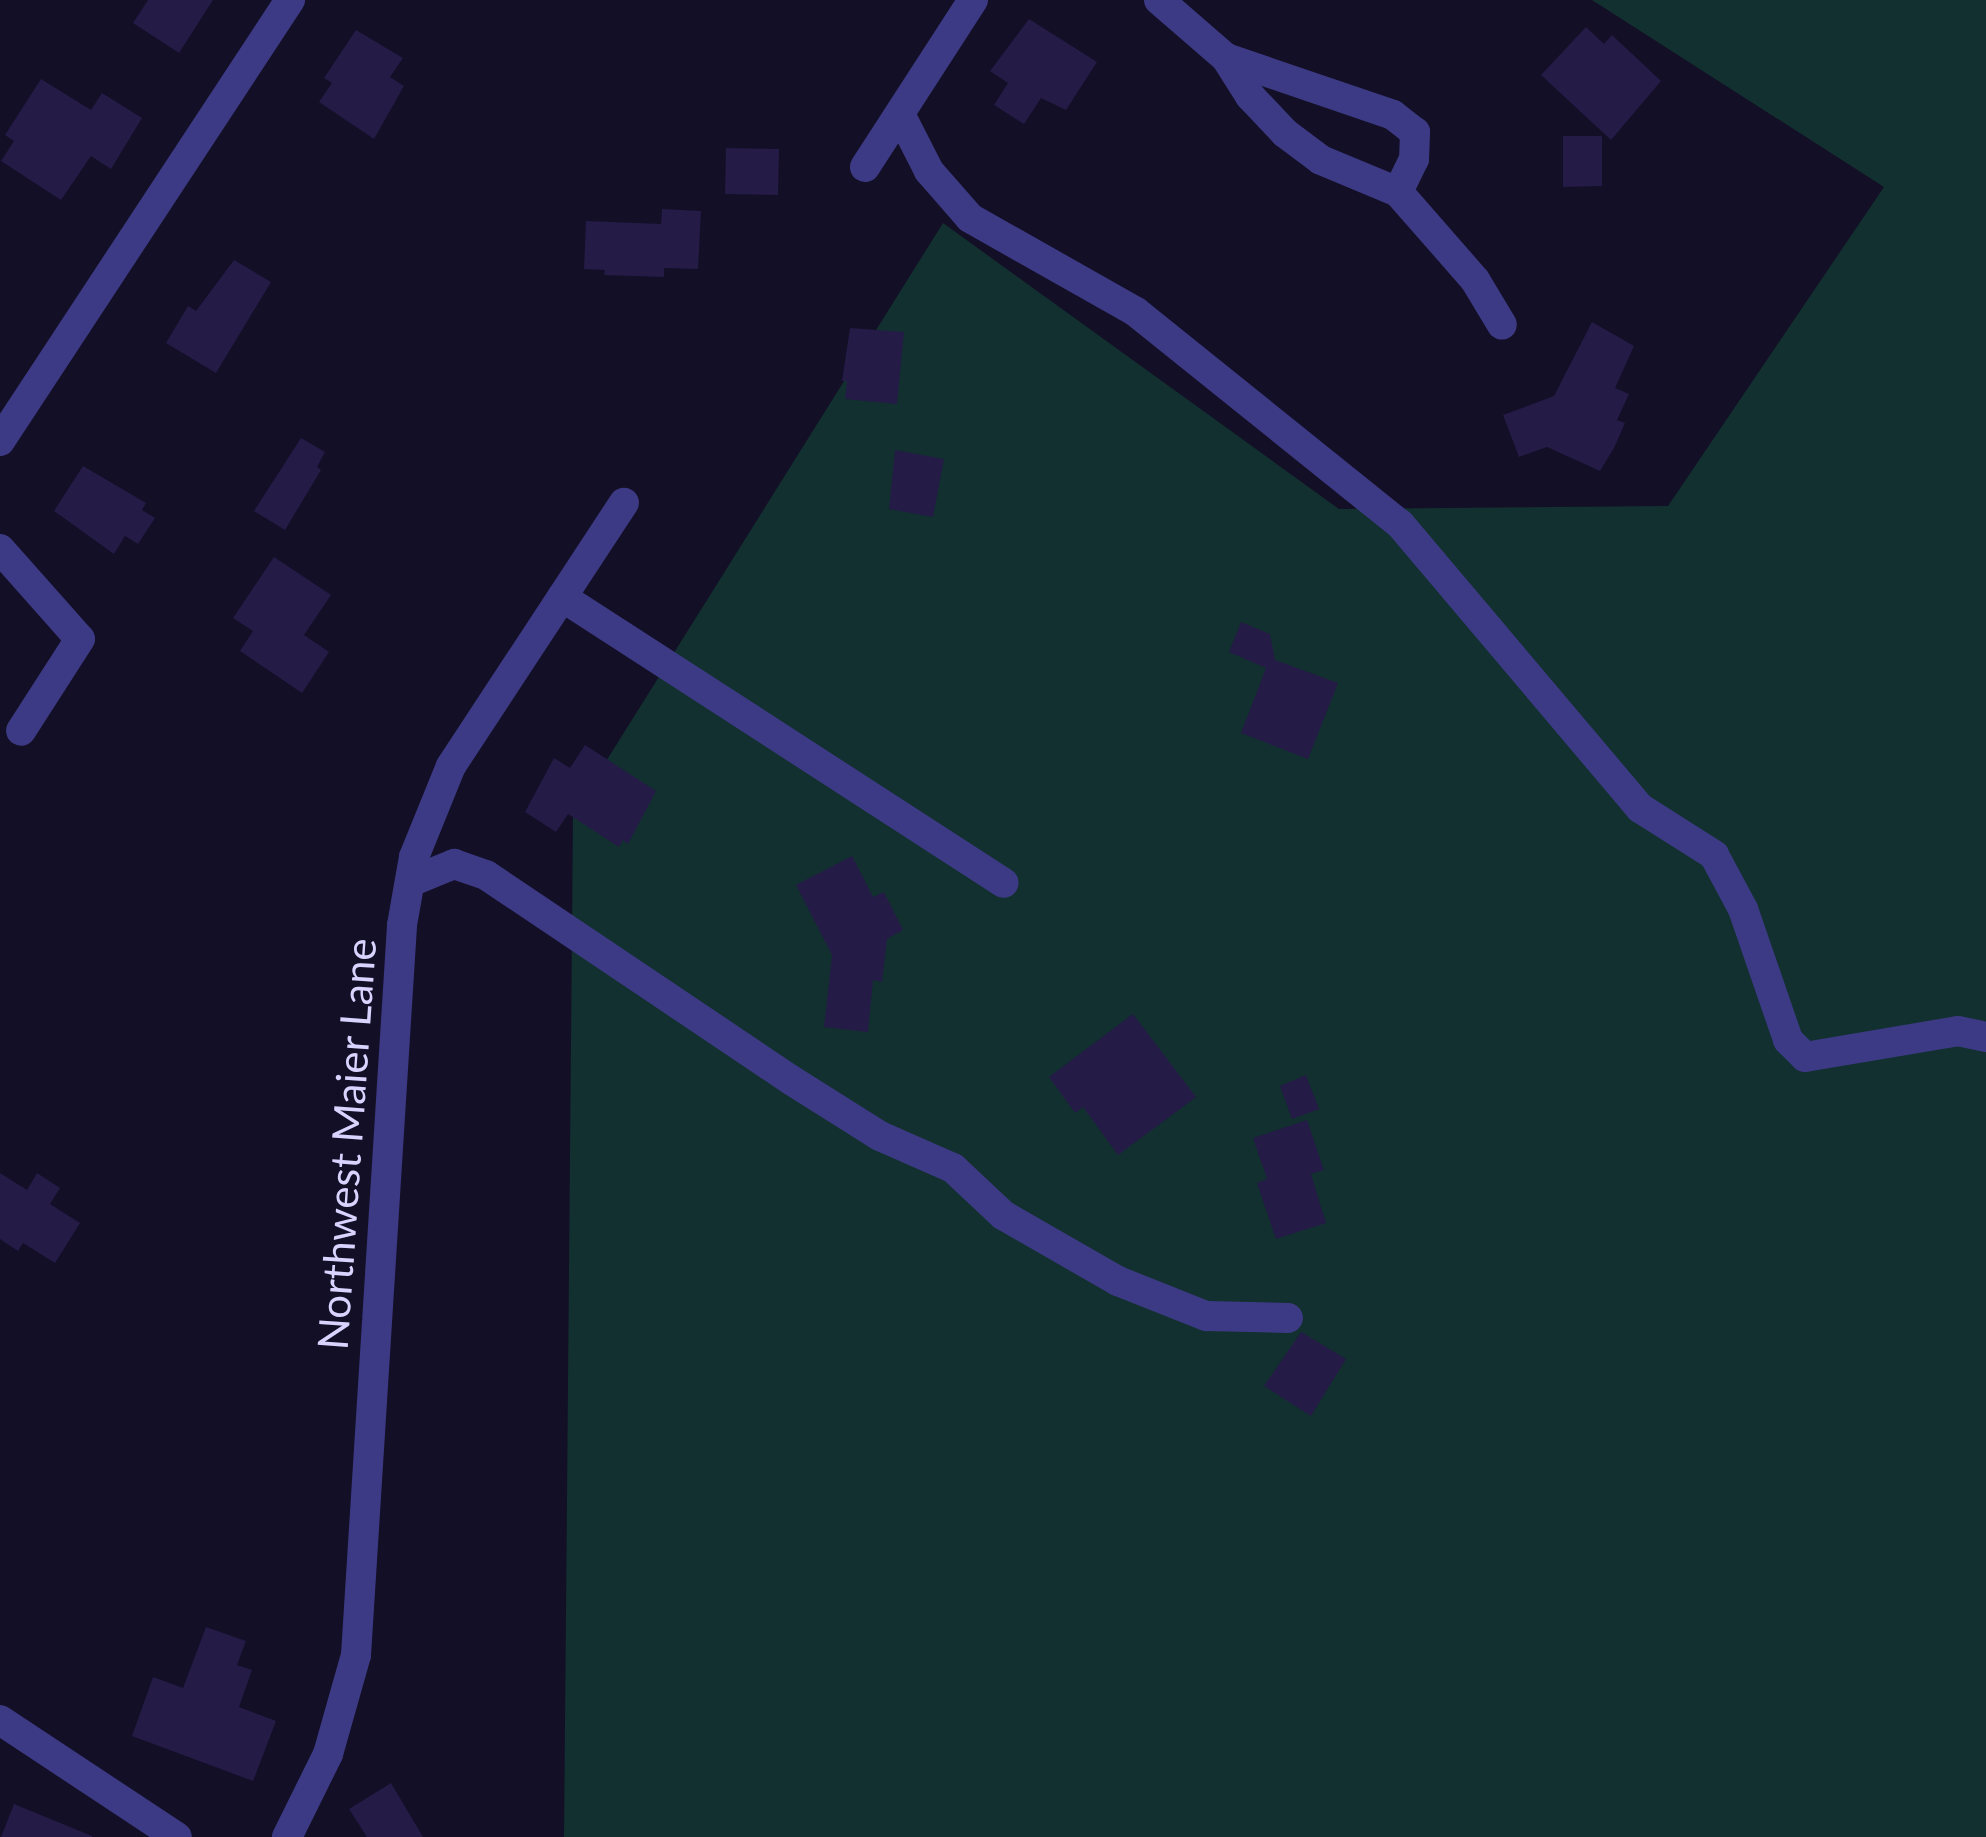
<!DOCTYPE html>
<html>
<head>
<meta charset="utf-8">
<style>
	body { margin:0 }
	#map { position:relative; width:1986px; height:1837px; overflow:hidden; background:#130f26; font-family:Lato,sans-serif }
	div>[style] { position:absolute }
	.green>* { inset:0; background:#12302f }
	.building>* { inset:0; background:#241b47 }
	.minor>* { height:30px; margin:-15px; padding:0 15px; transform-origin:15px; border-radius:15px; background:#3d3a85 }
	span { translate:-50% -50%; white-space:nowrap; text-align:center; line-height:1.15; -webkit-text-stroke:12px #130f26; paint-order:stroke }
	.street-label { font-size:42px; color:#d9d4ff }
</style>
</head>
<body>
<div id="map">
	<div class="green">
		<div style="clip-path:polygon(1592px 0,1986px 0,1986px 1837px,564px 1837px,573px 814px,943px 223px,1339px 509px,1668px 506px,1884px 187px)"></div>
	</div>
	<div class="building">
		<div style="clip-path:polygon(148px 0,213px 0,179px 53px,133px 23px)"></div>
		<div style="clip-path:polygon(1029px 19px,1097px 62px,1066px 110px,1041px 98px,1024px 124px,994px 105px,1008px 83px,990px 71px)"></div>
		<div style="clip-path:polygon(1586px 27px,1604px 44px,1612px 35px,1661px 81px,1611px 140px,1541px 75px)"></div>
		<div style="clip-path:polygon(356px 30px,403px 58px,390px 77px,404px 86px,374px 139px,319px 102px,332px 83px,324px 78px)"></div>
		<div style="clip-path:polygon(41px 79px,91px 110px,102px 93px,142px 118px,111px 169px,91px 156px,61px 200px,1px 161px,14px 141px,5px 135px)"></div>
		<div style="clip-path:polygon(1563px 136px,1602px 136px,1602px 186px,1563px 187px)"></div>
		<div style="clip-path:polygon(726px 148px,779px 149px,778px 195px,725px 194px)"></div>
		<div style="clip-path:polygon(662px 209px,701px 211px,698px 269px,664px 268px,664px 277px,604px 275px,605px 270px,584px 269px,586px 221px,661px 224px)"></div>
		<div style="clip-path:polygon(234px 260px,271px 282px,216px 373px,166px 343px,188px 306px,196px 311px)"></div>
		<div style="clip-path:polygon(1592px 322px,1634px 346px,1615px 388px,1629px 394px,1617px 420px,1625px 423px,1614px 448px,1600px 471px,1547px 447px,1519px 457px,1503px 415px,1554px 396px)"></div>
		<div style="clip-path:polygon(850px 328px,904px 332px,897px 404px,845px 399px,847px 381px,842px 381px)"></div>
		<div style="clip-path:polygon(301px 438px,325px 452px,317px 467px,321px 470px,285px 530px,254px 511px)"></div>
		<div style="clip-path:polygon(895px 450px,944px 459px,933px 517px,889px 509px)"></div>
		<div style="clip-path:polygon(83px 466px,146px 503px,142px 510px,155px 518px,138px 544px,125px 536px,114px 554px,54px 511px)"></div>
		<div style="clip-path:polygon(274px 557px,331px 595px,304px 635px,329px 652px,302px 693px,240px 651px,253px 631px,233px 618px)"></div>
		<div style="clip-path:polygon(1241px 622px,1270px 634px,1275px 660px,1338px 683px,1308px 759px,1241px 733px,1266px 668px,1229px 652px)"></div>
		<div style="clip-path:polygon(585px 745px,656px 791px,628px 844px,623px 840px,619px 847px,568px 814px,556px 832px,525px 812px,554px 758px,570px 768px)"></div>
		<div style="clip-path:polygon(852px 856px,873px 897px,884px 892px,903px 930px,887px 939px,882px 982px,873px 980px,868px 1032px,824px 1027px,832px 955px,796px 885px)"></div>
		<div style="clip-path:polygon(1133px 1014px,1196px 1097px,1118px 1155px,1083px 1107px,1075px 1113px,1049px 1077px)"></div>
		<div style="clip-path:polygon(1306px 1075px,1319px 1109px,1292px 1119px,1280px 1086px)"></div>
		<div style="clip-path:polygon(1307px 1120px,1324px 1170px,1311px 1174px,1326px 1223px,1276px 1239px,1257px 1183px,1267px 1179px,1253px 1138px)"></div>
		<div style="clip-path:polygon(0 1173px,27px 1190px,37px 1173px,60px 1188px,50px 1204px,80px 1223px,55px 1263px,23px 1243px,18px 1251px,0 1239px)"></div>
		<div style="clip-path:polygon(1301px 1332px,1346px 1359px,1311px 1416px,1264px 1386px)"></div>
		<div style="clip-path:polygon(206px 1627px,246px 1641px,237px 1665px,252px 1670px,239px 1707px,276px 1721px,253px 1781px,132px 1736px,153px 1677px,183px 1688px)"></div>
		<div style="clip-path:polygon(391px 1783px,423px 1837px,367px 1837px,349px 1809px)"></div>
		<div style="clip-path:polygon(14px 1804px,92px 1836px,92px 1837px,1px 1837px)"></div>
	</div>
	<div class="minor">
		<div style="left:1159px;top:0;width:89px;rotate:40.9deg"></div>
		<div style="left:1226px;top:58px;width:45px;rotate:57.7deg"></div>
		<div style="left:1250px;top:96px;width:51px;rotate:46.6deg"></div>
		<div style="left:1285px;top:133px;width:45px;rotate:36.9deg"></div>
		<div style="left:1321px;top:160px;width:83px;rotate:22.6deg"></div>
		<div style="left:1398px;top:192px;width:117px;rotate:48.8deg"></div>
		<div style="left:1475px;top:280px;width:52px;rotate:59deg"></div>
		<div style="left:1226px;top:58px;width:176px;rotate:18.8deg"></div>
		<div style="left:1393px;top:115px;width:28px;rotate:38deg"></div>
		<div style="left:1415px;top:132px;width:27px;rotate:92deg"></div>
		<div style="left:1414px;top:159px;width:37px;rotate:116deg"></div>
		<div style="left:900px;top:114px;width:64px;rotate:63deg"></div>
		<div style="left:929px;top:171px;width:62px;rotate:48.9deg"></div>
		<div style="left:970px;top:218px;width:191px;rotate:29.5deg"></div>
		<div style="left:1136px;top:312px;width:339px;rotate:38.8deg"></div>
		<div style="left:1400px;top:524px;width:372px;rotate:49.8deg"></div>
		<div style="left:1640px;top:808px;width:88px;rotate:32.4deg"></div>
		<div style="left:1714px;top:855px;width:61px;rotate:61.8deg"></div>
		<div style="left:1743px;top:909px;width:139px;rotate:71deg"></div>
		<div style="left:1788px;top:1040px;width:24px;rotate:45deg"></div>
		<div style="left:1805px;top:1057px;width:155px;rotate:-9.6deg"></div>
		<div style="left:1958px;top:1031px;width:29px;rotate:12deg"></div>
		<div style="left:865px;top:167px;width:199px;rotate:-57.1deg"></div>
		<div style="left:0;top:441px;width:528px;rotate:-56.67deg"></div>
		<div style="left:0;top:549px;width:120px;rotate:48.4deg"></div>
		<div style="left:80px;top:639px;width:109px;rotate:122.7deg"></div>
		<div style="left:562px;top:597px;width:526px;rotate:32.91deg"></div>
		<div style="left:410px;top:882px;width:48px;rotate:-22.2deg"></div>
		<div style="left:454px;top:864px;width:34px;rotate:19deg"></div>
		<div style="left:486px;top:875px;width:367px;rotate:33.9deg"></div>
		<div style="left:791px;top:1080px;width:105px;rotate:32.2deg"></div>
		<div style="left:880px;top:1136px;width:80px;rotate:23.7deg"></div>
		<div style="left:953px;top:1168px;width:69px;rotate:43.2deg"></div>
		<div style="left:1003px;top:1215px;width:133px;rotate:29.9deg"></div>
		<div style="left:1118px;top:1281px;width:95px;rotate:21.7deg"></div>
		<div style="left:1206px;top:1316px;width:82px;rotate:1.4deg"></div>
		<div style="left:0;top:1720px;width:212px;rotate:33.5deg"></div>
		<div style="left:287px;top:1837px;width:93px;rotate:-63.7deg"></div>
		<div style="left:328px;top:1754px;width:103px;rotate:-74.2deg"></div>
		<div style="left:356px;top:1655px;width:731px;rotate:-86.39deg"></div>
		<div style="left:402px;top:925px;width:69px;rotate:-80deg"></div>
		<div style="left:414px;top:857px;width:98px;rotate:-67.9deg"></div>
		<div style="left:451px;top:766px;width:315px;rotate:-56.7deg"></div>
	</div>
	<div class="street-label">
		<span style="left:346px;top:1144px;rotate:-86deg">Northwest Maier Lane</span>
	</div>
</div>
</body>
</html>
